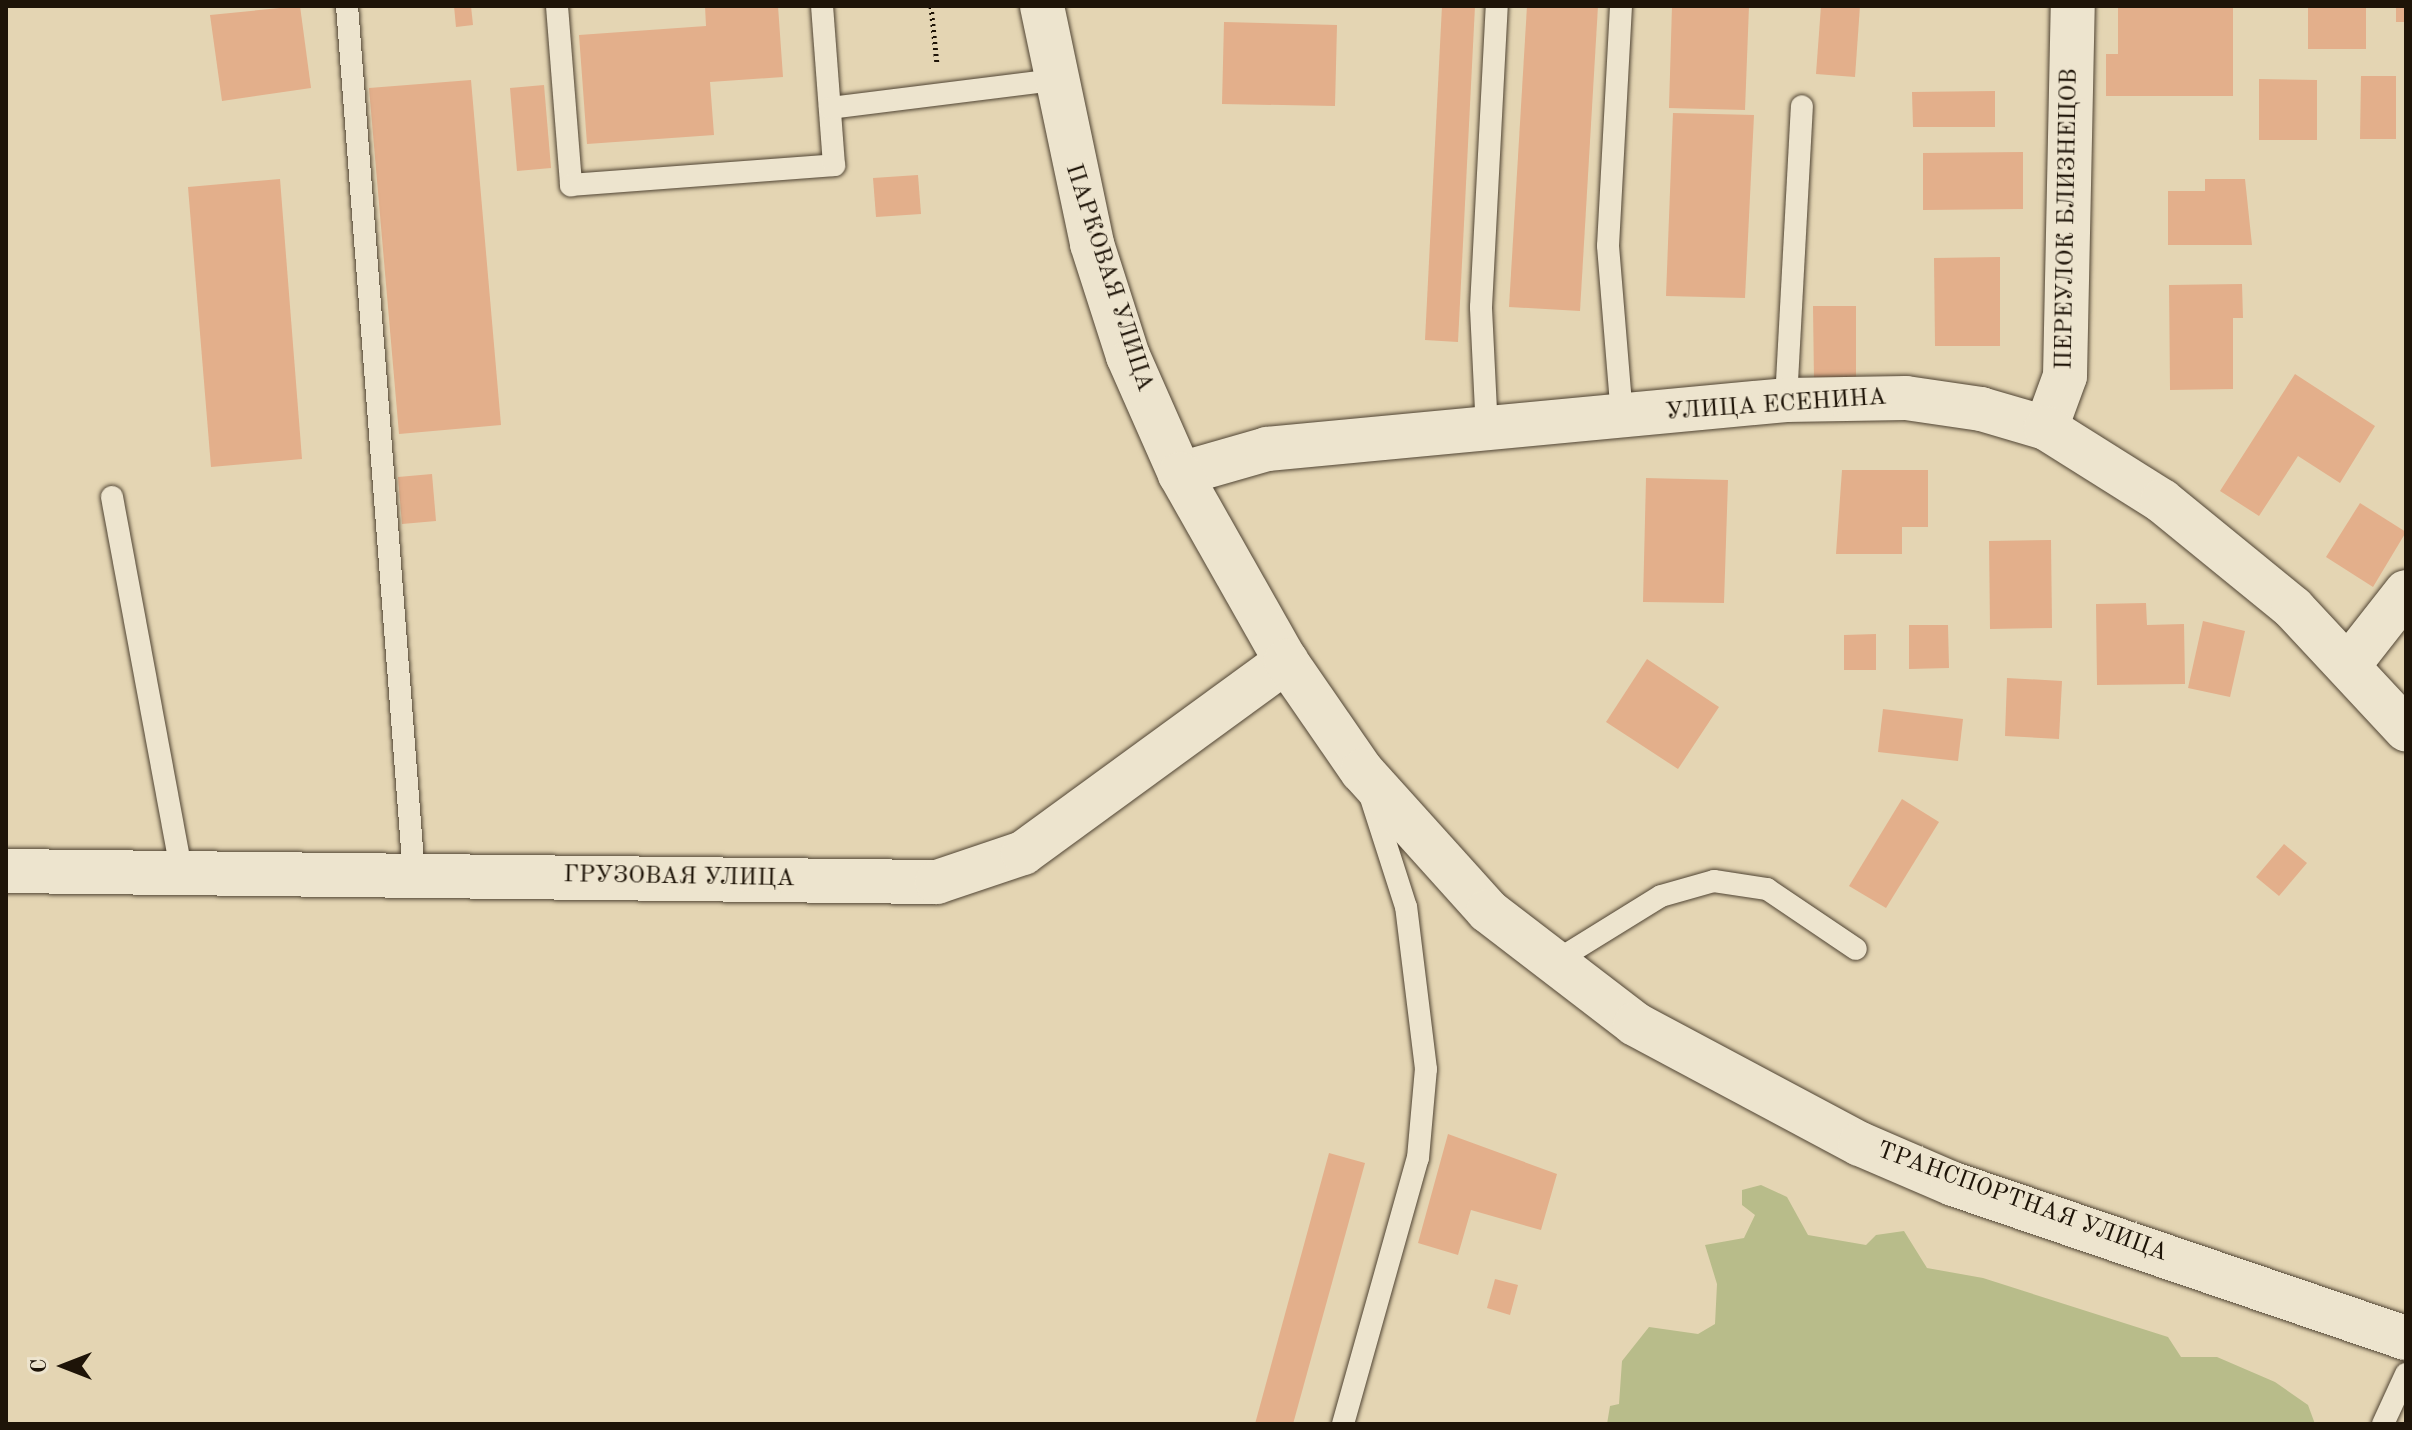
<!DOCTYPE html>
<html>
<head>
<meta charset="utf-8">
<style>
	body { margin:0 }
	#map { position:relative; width:2412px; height:1430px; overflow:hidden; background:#e4d5b3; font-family:"Old Standard TT",serif }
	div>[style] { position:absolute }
	.green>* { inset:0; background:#b8bc8a }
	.building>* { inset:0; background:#e3af8b }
	.path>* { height:5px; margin-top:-2.5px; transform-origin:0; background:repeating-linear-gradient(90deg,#1e1408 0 2px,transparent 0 6px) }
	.roads { filter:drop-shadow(0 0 2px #504433) drop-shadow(0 0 2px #504433) }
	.lane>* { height:22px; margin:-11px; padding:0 11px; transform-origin:11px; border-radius:11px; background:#ede4ce }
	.street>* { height:44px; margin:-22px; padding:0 22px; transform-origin:22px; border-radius:22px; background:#ede4ce }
	.secondary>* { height:44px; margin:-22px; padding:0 22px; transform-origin:22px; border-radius:22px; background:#ede4ce }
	span { translate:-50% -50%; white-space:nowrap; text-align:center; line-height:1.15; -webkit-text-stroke:8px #ede4ce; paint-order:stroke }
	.street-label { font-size:24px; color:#1e1408 }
	.frame { position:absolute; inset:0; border:8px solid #1e1408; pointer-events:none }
	.north { position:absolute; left:24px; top:1326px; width:80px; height:80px; -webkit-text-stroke:6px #ede4ce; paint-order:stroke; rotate:270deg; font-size:22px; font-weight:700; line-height:32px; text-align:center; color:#1e1408 }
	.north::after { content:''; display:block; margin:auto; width:28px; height:36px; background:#1e1408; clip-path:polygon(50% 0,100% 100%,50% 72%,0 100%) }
</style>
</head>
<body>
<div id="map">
	<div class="green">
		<div style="clip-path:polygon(1761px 1185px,1787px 1197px,1808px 1235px,1866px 1245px,1876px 1235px,1904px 1231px,1927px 1268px,1983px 1278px,2168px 1337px,2181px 1357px,2217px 1357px,2275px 1382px,2308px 1405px,2315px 1424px,1607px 1424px,1610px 1406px,1619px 1404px,1622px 1361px,1649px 1327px,1698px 1334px,1715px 1324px,1717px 1284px,1705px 1245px,1744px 1238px,1755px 1215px,1742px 1205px,1742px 1190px)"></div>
	</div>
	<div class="building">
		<div style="clip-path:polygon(300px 6px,311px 88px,222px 101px,210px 15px)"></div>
		<div style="clip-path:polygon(454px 6px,471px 6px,473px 25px,456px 27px)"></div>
		<div style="clip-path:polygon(705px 6px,778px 6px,783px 77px,710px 82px,714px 135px,587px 144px,579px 35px,706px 26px)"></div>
		<div style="clip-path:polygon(1442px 6px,1475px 6px,1458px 342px,1425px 340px)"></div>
		<div style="clip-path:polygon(1527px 6px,1598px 6px,1580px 311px,1509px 307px)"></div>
		<div style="clip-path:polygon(1672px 6px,1749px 6px,1745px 110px,1669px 108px)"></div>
		<div style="clip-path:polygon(1821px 6px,1860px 6px,1855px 77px,1816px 74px)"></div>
		<div style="clip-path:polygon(2118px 6px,2233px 6px,2233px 96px,2106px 96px,2106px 54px,2118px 54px)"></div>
		<div style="clip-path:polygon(2308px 6px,2366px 6px,2366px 49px,2308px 49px)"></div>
		<div style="clip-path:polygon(2396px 6px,2406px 6px,2406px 22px,2396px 22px)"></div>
		<div style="clip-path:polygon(1224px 22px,1337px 25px,1335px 106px,1222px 104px)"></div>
		<div style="clip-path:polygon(2361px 76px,2396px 76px,2396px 139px,2360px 139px)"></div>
		<div style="clip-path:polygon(2259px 79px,2317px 80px,2317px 140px,2259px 140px)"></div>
		<div style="clip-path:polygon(471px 80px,501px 425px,399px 434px,369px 88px)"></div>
		<div style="clip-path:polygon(544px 85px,551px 168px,517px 171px,510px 88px)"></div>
		<div style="clip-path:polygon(1995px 91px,1995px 127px,1913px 127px,1912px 92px)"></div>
		<div style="clip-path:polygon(1673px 113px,1754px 115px,1745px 298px,1666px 296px)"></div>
		<div style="clip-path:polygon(2023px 152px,2023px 209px,1923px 210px,1923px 153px)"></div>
		<div style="clip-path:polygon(918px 175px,921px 214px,876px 217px,873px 178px)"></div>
		<div style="clip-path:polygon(280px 179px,302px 459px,211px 467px,188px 187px)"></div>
		<div style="clip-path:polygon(2205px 179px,2245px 179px,2252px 245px,2168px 245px,2168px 191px,2205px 191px)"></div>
		<div style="clip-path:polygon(2000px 257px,2000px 346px,1935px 346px,1934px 258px)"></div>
		<div style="clip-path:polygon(2242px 284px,2243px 318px,2233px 318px,2233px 389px,2170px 390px,2169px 285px)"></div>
		<div style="clip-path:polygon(1813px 306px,1856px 306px,1856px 382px,1814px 382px)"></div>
		<div style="clip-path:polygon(2295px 374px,2375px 426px,2340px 483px,2298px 456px,2259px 516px,2220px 491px)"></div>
		<div style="clip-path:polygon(1842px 470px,1928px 470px,1928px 527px,1902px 527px,1902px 554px,1836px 554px)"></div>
		<div style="clip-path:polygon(432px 474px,436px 521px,402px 524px,398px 477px)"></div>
		<div style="clip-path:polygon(1646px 478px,1728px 480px,1724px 603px,1643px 602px)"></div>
		<div style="clip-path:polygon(2360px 503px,2406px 532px,2373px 587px,2326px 557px)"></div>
		<div style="clip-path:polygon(2051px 540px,2052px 628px,1990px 629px,1989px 541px)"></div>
		<div style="clip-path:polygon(2146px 603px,2147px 625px,2184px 624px,2185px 684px,2097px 685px,2096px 604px)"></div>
		<div style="clip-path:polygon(2203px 621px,2245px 631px,2230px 697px,2188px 688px)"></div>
		<div style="clip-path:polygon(1909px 625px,1948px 625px,1949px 668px,1909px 669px)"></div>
		<div style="clip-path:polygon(1876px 634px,1876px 670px,1844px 670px,1844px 635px)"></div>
		<div style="clip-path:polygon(1647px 659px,1719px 707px,1678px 769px,1606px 722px)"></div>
		<div style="clip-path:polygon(2007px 678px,2062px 681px,2059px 739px,2005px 736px)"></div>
		<div style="clip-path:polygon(1883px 709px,1963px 719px,1958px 761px,1878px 752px)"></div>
		<div style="clip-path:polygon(1902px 799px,1939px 822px,1886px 908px,1849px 886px)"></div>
		<div style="clip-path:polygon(2284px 844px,2307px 863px,2279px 896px,2256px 877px)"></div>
		<div style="clip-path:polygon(1448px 1134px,1557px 1174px,1541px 1230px,1471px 1210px,1458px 1255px,1418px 1243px)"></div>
		<div style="clip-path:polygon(1329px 1153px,1365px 1163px,1351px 1214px,1293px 1424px,1255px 1424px)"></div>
		<div style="clip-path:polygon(1495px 1279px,1518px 1285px,1510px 1315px,1487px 1308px)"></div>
	</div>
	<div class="path">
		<div style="left:931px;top:6px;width:58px;rotate:84.1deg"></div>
	</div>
	<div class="roads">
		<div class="lane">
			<div style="left:347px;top:6px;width:871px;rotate:85.59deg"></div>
			<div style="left:557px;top:6px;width:180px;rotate:85.5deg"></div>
			<div style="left:571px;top:185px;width:264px;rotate:-4.3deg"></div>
			<div style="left:834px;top:165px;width:159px;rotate:-94.3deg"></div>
			<div style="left:1621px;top:6px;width:240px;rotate:93.1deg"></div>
			<div style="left:1608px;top:246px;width:172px;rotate:85.3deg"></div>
			<div style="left:830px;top:108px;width:226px;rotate:-7.1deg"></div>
			<div style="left:1786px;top:400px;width:294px;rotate:-86.9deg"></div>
			<div style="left:1487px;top:431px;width:124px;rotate:-92.8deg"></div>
			<div style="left:1481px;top:307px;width:301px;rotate:-87deg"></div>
			<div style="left:112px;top:497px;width:379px;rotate:79.5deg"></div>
			<div style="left:1551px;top:964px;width:129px;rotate:-31.7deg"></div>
			<div style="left:1661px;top:896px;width:55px;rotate:-15.8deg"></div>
			<div style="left:1714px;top:881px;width:54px;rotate:8.6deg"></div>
			<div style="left:1767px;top:889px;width:107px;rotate:34deg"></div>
			<div style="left:1343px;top:1424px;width:276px;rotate:-74.3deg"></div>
			<div style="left:1418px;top:1158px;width:89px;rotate:-84.9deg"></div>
			<div style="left:1426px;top:1069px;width:163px;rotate:-97deg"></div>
			<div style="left:1406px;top:907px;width:118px;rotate:-107.8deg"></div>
			<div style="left:2383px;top:1424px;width:55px;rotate:-65.3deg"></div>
		</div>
		<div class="street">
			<div style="left:2046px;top:428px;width:55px;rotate:-69.9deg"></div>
			<div style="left:2065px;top:376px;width:370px;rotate:-88.8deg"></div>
			<div style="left:1180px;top:474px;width:91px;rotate:-16deg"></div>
			<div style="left:1267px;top:449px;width:521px;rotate:-5.39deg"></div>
			<div style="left:1786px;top:400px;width:120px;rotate:-1deg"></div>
			<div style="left:1906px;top:398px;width:76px;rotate:8.3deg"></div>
			<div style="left:1981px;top:409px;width:68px;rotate:16.3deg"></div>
			<div style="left:2046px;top:428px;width:137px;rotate:32.2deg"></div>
			<div style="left:2162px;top:501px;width:169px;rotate:39.2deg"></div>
			<div style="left:2293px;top:608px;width:166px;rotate:47deg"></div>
			<div style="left:2348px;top:666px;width:94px;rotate:-51.9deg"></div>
			<div style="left:6px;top:871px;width:931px;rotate:0.68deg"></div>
			<div style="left:937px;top:882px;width:91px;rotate:-18.6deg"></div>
			<div style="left:1023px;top:853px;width:326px;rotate:-36.1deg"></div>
		</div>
		<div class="secondary">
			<div style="left:1042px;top:6px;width:243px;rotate:78.1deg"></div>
			<div style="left:1092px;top:244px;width:118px;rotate:72.2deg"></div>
			<div style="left:1128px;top:356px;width:129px;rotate:66.2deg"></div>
			<div style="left:1180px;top:474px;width:215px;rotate:60.5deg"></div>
			<div style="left:1286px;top:661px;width:134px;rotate:55.4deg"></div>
			<div style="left:1362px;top:771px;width:188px;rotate:48deg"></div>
			<div style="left:1488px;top:911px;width:185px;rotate:37.5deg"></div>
			<div style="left:1635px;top:1024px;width:255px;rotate:28.1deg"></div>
			<div style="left:1860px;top:1144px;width:101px;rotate:23.3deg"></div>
			<div style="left:1953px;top:1184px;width:478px;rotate:18.8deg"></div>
		</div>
	</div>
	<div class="street-label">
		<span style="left:2068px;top:219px;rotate:-89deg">ПЕРЕУЛОК БЛИЗНЕЦОВ</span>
		<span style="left:1108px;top:278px;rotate:72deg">ПАРКОВАЯ УЛИЦА</span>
		<span style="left:1776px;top:406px;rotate:-4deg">УЛИЦА ЕСЕНИНА</span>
		<span style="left:679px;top:878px;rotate:1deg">ГРУЗОВАЯ УЛИЦА</span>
		<span style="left:2022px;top:1203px;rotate:20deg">ТРАНСПОРТНАЯ УЛИЦА</span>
	</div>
	<div class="frame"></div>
	<div class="north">С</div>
</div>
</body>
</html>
